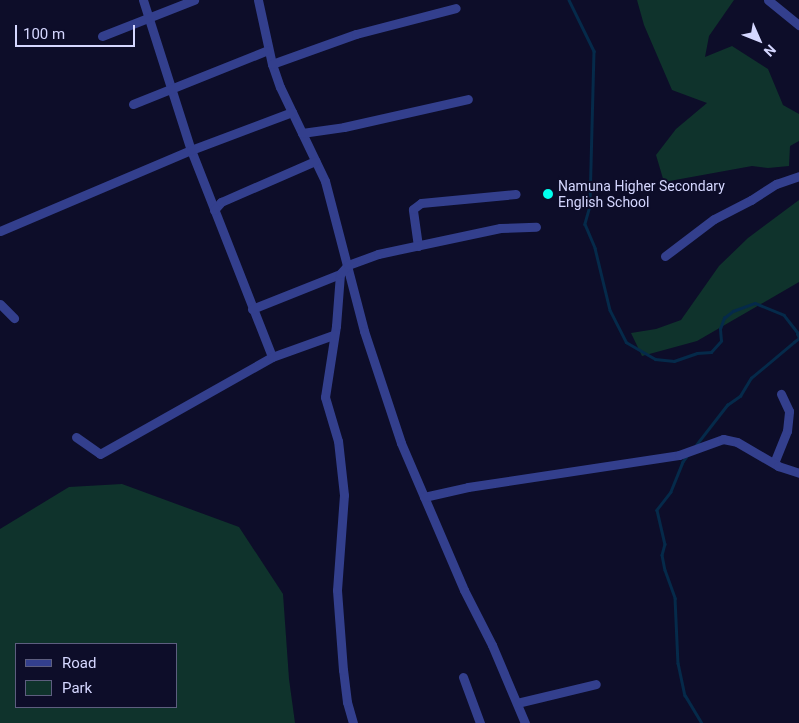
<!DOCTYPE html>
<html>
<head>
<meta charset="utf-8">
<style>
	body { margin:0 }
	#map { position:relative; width:799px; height:723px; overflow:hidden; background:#0d0d29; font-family:Roboto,sans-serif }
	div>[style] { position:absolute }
	.green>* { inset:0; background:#0f332c }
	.stream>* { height:2.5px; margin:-1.25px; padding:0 1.25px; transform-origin:1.25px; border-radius:1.25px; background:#052a4a }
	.minor>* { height:9px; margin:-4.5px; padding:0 4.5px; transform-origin:4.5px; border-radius:4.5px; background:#333f8d }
	.dots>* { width:14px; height:14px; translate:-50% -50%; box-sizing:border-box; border:2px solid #0d0d29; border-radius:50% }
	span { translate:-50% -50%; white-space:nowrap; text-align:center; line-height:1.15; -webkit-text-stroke:4px #0d0d29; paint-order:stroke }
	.poi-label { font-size:14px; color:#d5d7ff }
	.left { translate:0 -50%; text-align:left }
	.legend { position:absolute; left:15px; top:643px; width:162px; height:65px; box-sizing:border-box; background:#0d0d29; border:1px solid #5d5e7f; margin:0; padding:6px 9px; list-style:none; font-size:15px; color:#d5d7ff }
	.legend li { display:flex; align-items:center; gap:10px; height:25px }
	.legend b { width:25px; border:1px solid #5d5e7f }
	.north { position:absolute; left:734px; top:15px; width:50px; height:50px; -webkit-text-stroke:4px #0d0d29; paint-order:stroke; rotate:134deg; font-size:14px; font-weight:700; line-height:20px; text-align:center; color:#d5d7ff }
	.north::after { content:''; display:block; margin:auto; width:18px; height:22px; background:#d5d7ff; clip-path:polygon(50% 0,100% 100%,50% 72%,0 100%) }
	.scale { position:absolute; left:15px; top:25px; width:120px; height:22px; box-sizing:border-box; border:2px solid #d5d7ff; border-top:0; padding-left:6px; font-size:15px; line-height:18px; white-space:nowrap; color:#d5d7ff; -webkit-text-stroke:4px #0d0d29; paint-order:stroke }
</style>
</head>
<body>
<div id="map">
	<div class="green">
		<div style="clip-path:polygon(637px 0,734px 0,709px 36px,705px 57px,732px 46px,768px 69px,783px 105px,799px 114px,799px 141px,790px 146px,789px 166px,768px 168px,752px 166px,664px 182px,656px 155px,676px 129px,707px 103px,672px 90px,644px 25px)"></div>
		<div style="clip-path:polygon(799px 200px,799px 282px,697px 341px,642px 356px,631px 333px,656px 329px,681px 320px,719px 266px,748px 238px)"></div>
		<div style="clip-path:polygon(evenodd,122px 484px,239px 527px,283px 594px,289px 679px,295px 723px,0 723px,0 529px,69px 487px,122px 484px,16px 644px,176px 644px,176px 707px,16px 707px,16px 644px)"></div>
	</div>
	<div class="stream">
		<div style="left:569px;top:0;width:57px;rotate:63.9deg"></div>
		<div style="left:594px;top:51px;width:155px;rotate:91.5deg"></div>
		<div style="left:590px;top:206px;width:19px;rotate:106deg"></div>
		<div style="left:585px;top:224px;width:26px;rotate:67deg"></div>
		<div style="left:595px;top:248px;width:64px;rotate:76.4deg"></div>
		<div style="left:610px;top:310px;width:36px;rotate:63deg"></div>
		<div style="left:626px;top:342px;width:34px;rotate:30deg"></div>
		<div style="left:655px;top:359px;width:19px;rotate:6deg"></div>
		<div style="left:674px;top:361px;width:24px;rotate:-19deg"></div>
		<div style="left:697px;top:353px;width:14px;rotate:-4deg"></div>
		<div style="left:711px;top:352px;width:15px;rotate:-48deg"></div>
		<div style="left:721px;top:341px;width:12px;rotate:-95deg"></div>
		<div style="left:720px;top:329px;width:12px;rotate:-70deg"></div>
		<div style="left:724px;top:318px;width:11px;rotate:-38deg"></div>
		<div style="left:733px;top:311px;width:23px;rotate:-20deg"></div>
		<div style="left:755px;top:303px;width:31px;rotate:22deg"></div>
		<div style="left:784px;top:315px;width:24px;rotate:52deg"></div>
		<div style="left:696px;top:445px;width:51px;rotate:-52.2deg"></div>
		<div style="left:727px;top:405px;width:16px;rotate:-35deg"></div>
		<div style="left:740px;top:396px;width:21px;rotate:-59deg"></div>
		<div style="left:751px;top:378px;width:56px;rotate:-39.9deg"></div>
		<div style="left:794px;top:342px;width:6px;rotate:-39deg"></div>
		<div style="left:799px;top:338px;width:4px;rotate:-117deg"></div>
		<div style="left:688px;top:455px;width:9px;rotate:126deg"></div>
		<div style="left:683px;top:462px;width:32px;rotate:112deg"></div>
		<div style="left:671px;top:492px;width:23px;rotate:128deg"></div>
		<div style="left:657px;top:510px;width:35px;rotate:77deg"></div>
		<div style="left:665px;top:544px;width:11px;rotate:105deg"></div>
		<div style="left:662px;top:555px;width:15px;rotate:79deg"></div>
		<div style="left:665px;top:570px;width:30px;rotate:70deg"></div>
		<div style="left:675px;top:598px;width:65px;rotate:87.4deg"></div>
		<div style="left:678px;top:663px;width:33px;rotate:78deg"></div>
		<div style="left:685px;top:695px;width:33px;rotate:59deg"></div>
	</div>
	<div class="minor">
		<div style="left:143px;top:0;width:157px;rotate:72.3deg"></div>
		<div style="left:191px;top:150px;width:222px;rotate:68.6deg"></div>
		<div style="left:258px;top:0;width:66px;rotate:77.7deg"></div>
		<div style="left:272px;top:64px;width:24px;rotate:71deg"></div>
		<div style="left:280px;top:87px;width:104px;rotate:64.4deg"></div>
		<div style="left:325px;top:181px;width:155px;rotate:75.4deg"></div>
		<div style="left:364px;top:331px;width:118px;rotate:71.7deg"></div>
		<div style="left:401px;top:443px;width:160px;rotate:66.8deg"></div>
		<div style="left:464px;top:590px;width:62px;rotate:63deg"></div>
		<div style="left:492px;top:645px;width:85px;rotate:67.1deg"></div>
		<div style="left:768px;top:0;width:40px;rotate:39deg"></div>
		<div style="left:102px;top:36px;width:99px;rotate:-21.4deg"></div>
		<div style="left:272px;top:64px;width:89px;rotate:-19.7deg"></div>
		<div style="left:356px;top:34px;width:103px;rotate:-14.6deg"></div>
		<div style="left:133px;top:104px;width:145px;rotate:-21.8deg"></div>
		<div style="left:302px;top:133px;width:42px;rotate:-8.1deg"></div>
		<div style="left:344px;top:127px;width:127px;rotate:-12.7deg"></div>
		<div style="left:214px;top:210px;width:11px;rotate:-49deg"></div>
		<div style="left:221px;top:202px;width:103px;rotate:-23.6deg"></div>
		<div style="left:0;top:231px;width:207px;rotate:-23deg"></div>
		<div style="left:191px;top:150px;width:108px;rotate:-20.6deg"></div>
		<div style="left:418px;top:246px;width:37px;rotate:-98deg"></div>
		<div style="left:413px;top:209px;width:10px;rotate:-37deg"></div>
		<div style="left:421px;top:203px;width:95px;rotate:-5.4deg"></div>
		<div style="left:665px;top:256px;width:61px;rotate:-37.1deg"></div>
		<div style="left:714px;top:219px;width:42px;rotate:-27.2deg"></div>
		<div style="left:751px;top:200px;width:30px;rotate:-33deg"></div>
		<div style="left:776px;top:184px;width:24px;rotate:-19deg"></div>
		<div style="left:0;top:304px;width:20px;rotate:45deg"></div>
		<div style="left:252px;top:309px;width:95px;rotate:-21.7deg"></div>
		<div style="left:76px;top:437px;width:29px;rotate:35deg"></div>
		<div style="left:100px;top:454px;width:197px;rotate:-29.4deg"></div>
		<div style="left:272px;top:357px;width:65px;rotate:-19.8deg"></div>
		<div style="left:774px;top:463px;width:35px;rotate:-68deg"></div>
		<div style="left:787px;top:431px;width:20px;rotate:-84deg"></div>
		<div style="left:789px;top:411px;width:19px;rotate:-115deg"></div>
		<div style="left:424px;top:497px;width:45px;rotate:-12.8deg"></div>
		<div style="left:468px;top:487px;width:213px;rotate:-8.6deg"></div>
		<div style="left:679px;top:455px;width:47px;rotate:-20deg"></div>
		<div style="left:723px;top:439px;width:14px;rotate:12deg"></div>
		<div style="left:737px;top:442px;width:48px;rotate:30.3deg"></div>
		<div style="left:778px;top:466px;width:22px;rotate:18deg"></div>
		<div style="left:463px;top:677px;width:49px;rotate:69.7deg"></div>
		<div style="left:517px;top:703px;width:81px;rotate:-13.5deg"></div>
		<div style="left:353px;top:723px;width:22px;rotate:-106deg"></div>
		<div style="left:347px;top:702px;width:32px;rotate:-97deg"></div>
		<div style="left:343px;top:670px;width:80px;rotate:-94.3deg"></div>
		<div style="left:337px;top:590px;width:95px;rotate:-85.8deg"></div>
		<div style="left:344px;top:495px;width:54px;rotate:-96.3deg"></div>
		<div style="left:338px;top:441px;width:46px;rotate:-106.5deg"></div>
		<div style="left:325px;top:397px;width:72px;rotate:-81.2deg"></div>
		<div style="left:336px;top:326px;width:52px;rotate:-85.6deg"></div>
		<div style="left:340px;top:274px;width:12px;rotate:-48deg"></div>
		<div style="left:348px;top:265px;width:32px;rotate:-20deg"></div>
		<div style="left:378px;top:254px;width:125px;rotate:-12deg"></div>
		<div style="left:500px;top:228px;width:36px;rotate:-2deg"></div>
	</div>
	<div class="dots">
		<div style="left:548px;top:194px;background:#01ffed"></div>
	</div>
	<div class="poi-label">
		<span class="left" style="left:558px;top:194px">Namuna Higher Secondary<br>English School</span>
	</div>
	<ul class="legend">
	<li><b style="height:6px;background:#333f8d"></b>Road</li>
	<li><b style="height:14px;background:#0f332c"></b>Park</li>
	</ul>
	<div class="north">N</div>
	<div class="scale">100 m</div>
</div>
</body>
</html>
